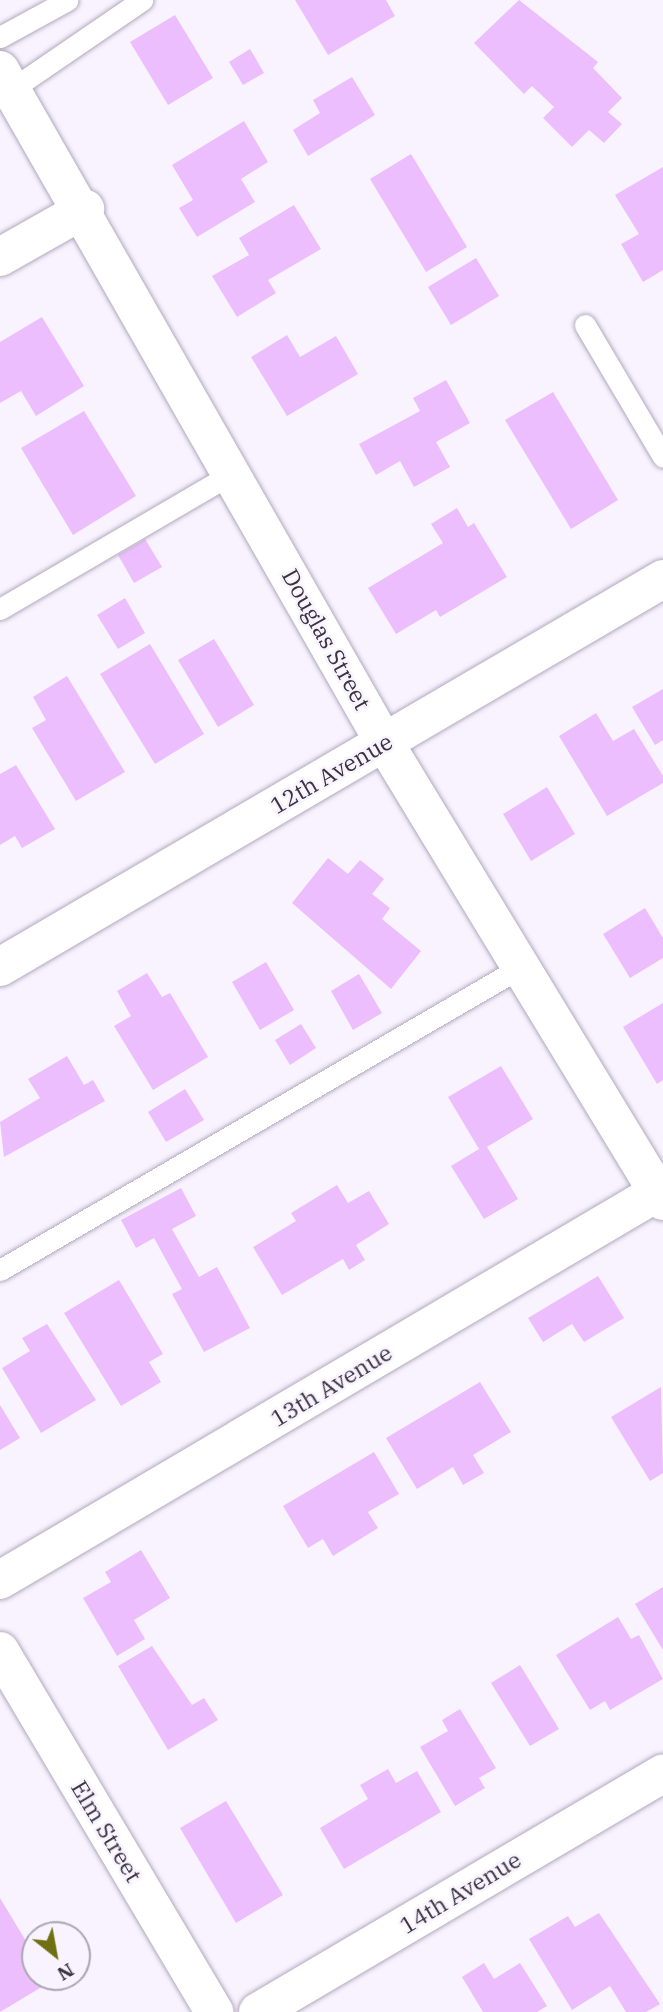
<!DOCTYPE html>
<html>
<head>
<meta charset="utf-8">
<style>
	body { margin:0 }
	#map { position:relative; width:663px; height:2012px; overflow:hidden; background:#f8f3ff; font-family:"IBM Plex Serif",serif }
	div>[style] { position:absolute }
	.building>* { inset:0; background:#ecbefe }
	.roads { filter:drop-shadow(0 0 2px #b3a9bd) drop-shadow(0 0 2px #b3a9bd) }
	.service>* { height:21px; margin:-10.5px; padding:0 10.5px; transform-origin:10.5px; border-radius:10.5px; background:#fff }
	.minor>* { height:38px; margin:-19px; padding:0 19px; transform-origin:19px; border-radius:19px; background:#fff }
	.tertiary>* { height:38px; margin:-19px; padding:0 19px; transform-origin:19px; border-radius:19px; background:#fff }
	span { translate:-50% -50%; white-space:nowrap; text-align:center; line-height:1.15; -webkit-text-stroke:5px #f8f3ff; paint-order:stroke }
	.street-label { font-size:23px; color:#38343c }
	.north { position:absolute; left:21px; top:1921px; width:70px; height:70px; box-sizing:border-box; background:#f8f3ff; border:2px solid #aba7b1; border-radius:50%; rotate:149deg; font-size:19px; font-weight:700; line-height:28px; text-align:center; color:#38343c }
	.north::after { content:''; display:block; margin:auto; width:24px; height:32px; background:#707013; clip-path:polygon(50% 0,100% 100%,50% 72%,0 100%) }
</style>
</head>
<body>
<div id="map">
	<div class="building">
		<div style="clip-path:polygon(295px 0,386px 0,395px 16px,328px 55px)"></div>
		<div style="clip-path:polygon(519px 0,598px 62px,593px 68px,622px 98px,608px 112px,622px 124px,604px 143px,589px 130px,572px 147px,543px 118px,554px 107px,532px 86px,524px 94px,474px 43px)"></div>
		<div style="clip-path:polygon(175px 15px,213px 78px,168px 105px,130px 42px)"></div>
		<div style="clip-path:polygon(250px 49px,264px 73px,243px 85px,229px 62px)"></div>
		<div style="clip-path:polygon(352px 77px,375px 115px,308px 156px,293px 130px,320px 113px,313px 100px)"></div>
		<div style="clip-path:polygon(244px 121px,268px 162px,241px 179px,255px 202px,197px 237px,179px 208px,193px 200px,172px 165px)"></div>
		<div style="clip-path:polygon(411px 154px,467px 247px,426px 272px,370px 179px)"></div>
		<div style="clip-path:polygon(663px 167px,663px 270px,643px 282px,621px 244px,639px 234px,615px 195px)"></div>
		<div style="clip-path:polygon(294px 205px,321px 249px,268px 280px,276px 293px,237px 317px,212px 276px,249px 255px,239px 238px)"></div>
		<div style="clip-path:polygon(476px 258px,499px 296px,451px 325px,428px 287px)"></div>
		<div style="clip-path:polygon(42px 317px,84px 386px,36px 416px,21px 391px,0 403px,0 342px)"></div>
		<div style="clip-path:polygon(287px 335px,300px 357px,336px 336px,358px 374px,287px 416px,251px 357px)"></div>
		<div style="clip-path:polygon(446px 380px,470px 423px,436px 442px,450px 467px,414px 487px,400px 461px,376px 475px,359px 444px,420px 411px,413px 398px)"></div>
		<div style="clip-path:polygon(553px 392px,618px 500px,571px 529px,505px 420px)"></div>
		<div style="clip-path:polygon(84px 411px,136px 496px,73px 535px,21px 448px)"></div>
		<div style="clip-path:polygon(457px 508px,468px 527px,474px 523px,507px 577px,440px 617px,436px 610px,396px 634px,368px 588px,443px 543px,431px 524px)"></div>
		<div style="clip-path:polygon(145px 539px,162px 567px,134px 583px,118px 555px)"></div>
		<div style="clip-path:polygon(125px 598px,145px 633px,118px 649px,97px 615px)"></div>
		<div style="clip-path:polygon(214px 639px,254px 705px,218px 727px,178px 660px)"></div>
		<div style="clip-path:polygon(150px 644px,204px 734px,155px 764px,100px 674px)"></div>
		<div style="clip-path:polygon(67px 676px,125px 772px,76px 801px,32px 728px,46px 720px,33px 697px)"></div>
		<div style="clip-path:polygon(663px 689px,663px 740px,655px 745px,632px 707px)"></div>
		<div style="clip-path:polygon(596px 713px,613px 741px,634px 729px,663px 776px,663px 783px,607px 816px,559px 736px)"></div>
		<div style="clip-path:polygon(16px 765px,55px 829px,22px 848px,15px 836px,0 845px,0 774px)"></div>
		<div style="clip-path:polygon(547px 787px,575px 834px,531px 861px,503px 814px)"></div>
		<div style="clip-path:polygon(328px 858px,348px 874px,360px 860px,384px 879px,372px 894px,390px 908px,382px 919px,421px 951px,391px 989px,292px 903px)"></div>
		<div style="clip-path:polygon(645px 908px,663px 938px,663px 958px,630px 978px,603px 934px)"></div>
		<div style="clip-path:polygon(266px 962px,294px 1010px,260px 1030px,232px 982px)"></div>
		<div style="clip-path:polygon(147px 973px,162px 997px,170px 993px,208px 1057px,153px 1090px,114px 1026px,131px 1016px,117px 991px)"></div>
		<div style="clip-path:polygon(359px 974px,382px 1013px,353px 1030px,331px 991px)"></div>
		<div style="clip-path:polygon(663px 1003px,663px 1080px,657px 1084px,623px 1027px)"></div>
		<div style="clip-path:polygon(301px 1024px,316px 1048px,290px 1065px,275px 1040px)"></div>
		<div style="clip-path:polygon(67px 1056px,84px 1085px,93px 1080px,105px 1101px,4px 1157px,0 1122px,40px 1098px,28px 1079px)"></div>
		<div style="clip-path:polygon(501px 1066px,533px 1119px,487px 1147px,518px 1199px,484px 1219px,451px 1166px,479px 1149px,448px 1097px)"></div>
		<div style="clip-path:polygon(185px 1089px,204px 1120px,166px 1142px,148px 1112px)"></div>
		<div style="clip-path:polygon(337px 1185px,348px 1203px,369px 1191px,389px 1224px,356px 1245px,365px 1260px,349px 1270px,343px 1259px,282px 1295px,253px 1247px,296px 1221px,291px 1213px)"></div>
		<div style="clip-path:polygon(181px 1188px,196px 1216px,172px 1229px,199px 1277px,217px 1267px,250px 1328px,204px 1352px,172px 1294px,182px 1289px,154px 1238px,136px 1248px,121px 1220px)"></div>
		<div style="clip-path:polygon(598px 1276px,624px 1318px,584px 1342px,572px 1324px,543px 1342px,528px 1318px)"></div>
		<div style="clip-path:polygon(119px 1280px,163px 1354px,149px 1362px,161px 1382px,121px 1406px,64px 1313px)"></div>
		<div style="clip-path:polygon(47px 1324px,96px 1400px,41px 1433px,2px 1368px,30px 1351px,22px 1338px)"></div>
		<div style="clip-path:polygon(480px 1382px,511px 1432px,473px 1455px,484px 1473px,463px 1485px,453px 1467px,417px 1489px,386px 1438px)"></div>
		<div style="clip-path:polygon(661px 1387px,663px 1473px,650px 1481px,611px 1417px)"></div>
		<div style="clip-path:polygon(0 1405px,20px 1438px,0 1450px)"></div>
		<div style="clip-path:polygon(374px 1452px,399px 1494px,368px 1512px,378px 1528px,333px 1556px,323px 1539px,308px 1548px,283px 1506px)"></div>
		<div style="clip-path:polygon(141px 1550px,170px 1598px,134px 1620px,145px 1639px,117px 1656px,83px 1598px,111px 1582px,105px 1572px)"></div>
		<div style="clip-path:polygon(663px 1587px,663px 1650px,635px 1604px)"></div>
		<div style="clip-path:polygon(618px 1617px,631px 1639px,639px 1635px,663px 1679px,610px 1710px,605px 1701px,590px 1710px,556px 1655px)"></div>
		<div style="clip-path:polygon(152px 1646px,192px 1705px,204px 1698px,218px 1720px,168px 1750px,118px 1666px)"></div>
		<div style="clip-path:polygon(520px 1665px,559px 1729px,530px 1746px,491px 1683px)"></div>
		<div style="clip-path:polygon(460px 1709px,496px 1768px,479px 1778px,485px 1788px,455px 1806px,420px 1747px,448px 1731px,442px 1720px)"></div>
		<div style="clip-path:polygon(388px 1769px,396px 1783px,417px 1771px,441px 1812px,344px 1869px,320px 1828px,368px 1799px,360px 1785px)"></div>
		<div style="clip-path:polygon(226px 1801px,283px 1895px,236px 1923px,180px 1828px)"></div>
		<div style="clip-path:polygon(0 1898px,35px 1956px,35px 1977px,50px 1982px,0 2012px)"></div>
		<div style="clip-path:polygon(599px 1913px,660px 2004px,646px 2012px,626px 2012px,610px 1986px,572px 2010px,529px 1939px,568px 1916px,575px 1927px)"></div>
		<div style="clip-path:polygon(484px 1963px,494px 1979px,520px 1963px,547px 2006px,537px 2012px,483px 2012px,462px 1977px)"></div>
	</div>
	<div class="roads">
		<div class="service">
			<div style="left:0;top:37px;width:77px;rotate:-28.6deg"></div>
			<div style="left:12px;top:89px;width:158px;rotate:-34.4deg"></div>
			<div style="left:585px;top:325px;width:153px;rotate:59.4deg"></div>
			<div style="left:0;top:609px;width:271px;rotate:-30.3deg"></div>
			<div style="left:0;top:1270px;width:603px;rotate:-30.18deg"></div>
		</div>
		<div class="minor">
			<div style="left:0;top:70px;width:774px;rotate:60.26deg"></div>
			<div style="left:384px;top:742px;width:537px;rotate:58.71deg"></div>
			<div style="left:0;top:257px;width:98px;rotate:-29.5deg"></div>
			<div style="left:0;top:967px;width:768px;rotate:-30.34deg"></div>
			<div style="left:0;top:1580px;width:770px;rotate:-30.53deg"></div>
			<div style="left:258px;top:2012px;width:470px;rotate:-30.5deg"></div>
		</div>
		<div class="tertiary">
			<div style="left:0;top:1651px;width:420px;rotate:59.3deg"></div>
		</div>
	</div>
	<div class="street-label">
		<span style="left:327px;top:639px;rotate:61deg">Douglas Street</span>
		<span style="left:331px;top:773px;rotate:-30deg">12th Avenue</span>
		<span style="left:331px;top:1385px;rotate:-31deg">13th Avenue</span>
		<span style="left:107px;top:1831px;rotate:59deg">Elm Street</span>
		<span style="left:460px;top:1892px;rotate:-31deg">14th Avenue</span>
	</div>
	<div class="north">N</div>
</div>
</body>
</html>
